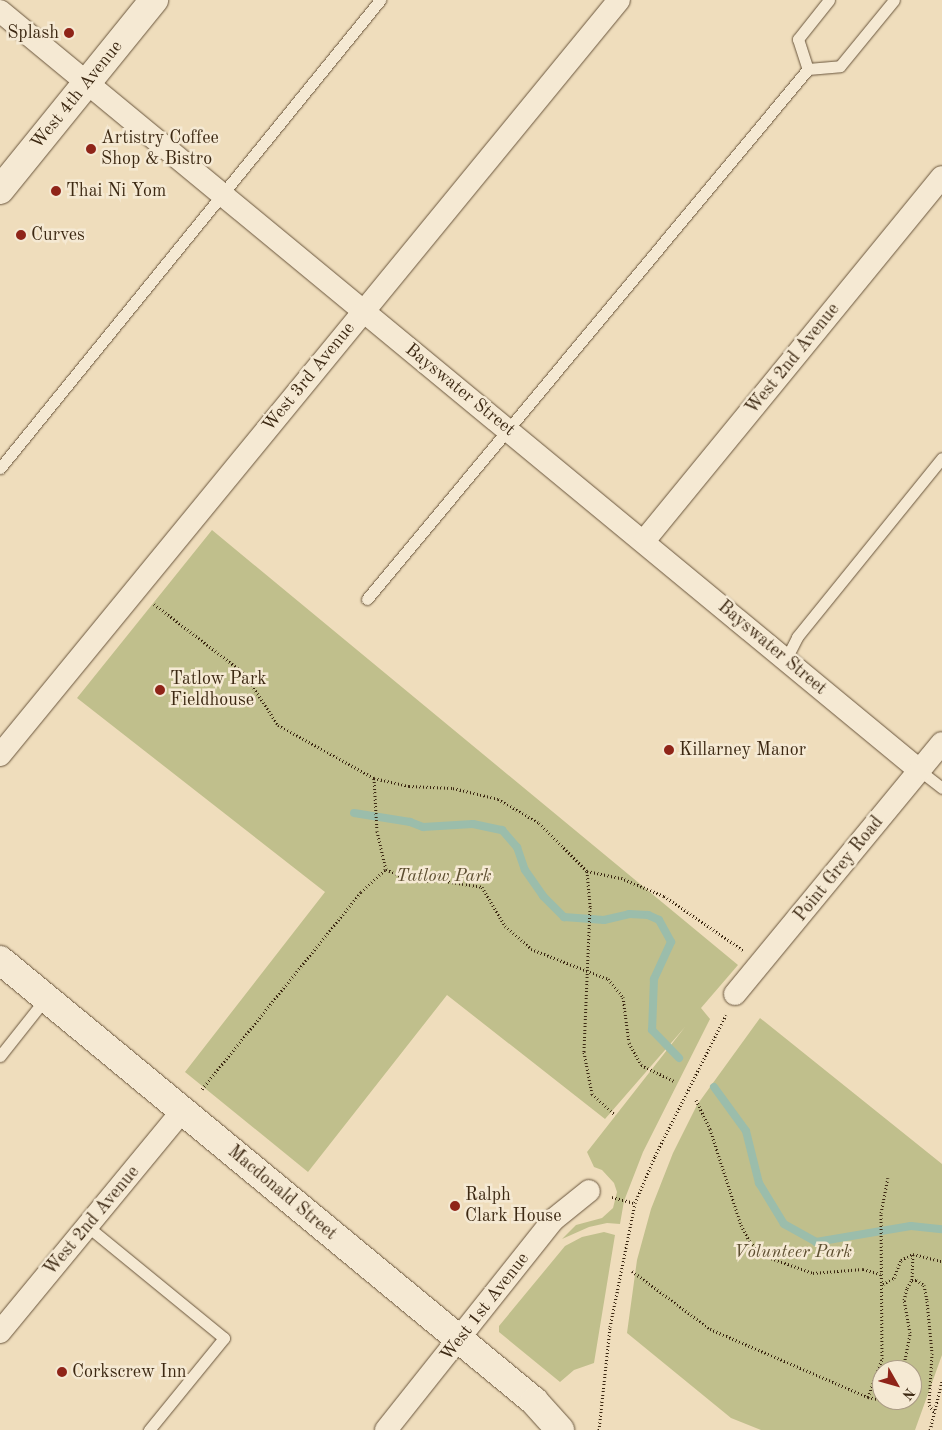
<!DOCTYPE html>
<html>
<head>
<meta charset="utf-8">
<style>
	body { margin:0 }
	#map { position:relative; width:942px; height:1430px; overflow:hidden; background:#efddbc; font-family:"Old Standard TT",serif }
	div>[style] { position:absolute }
	.green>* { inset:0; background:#c0bf8c }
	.stream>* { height:8px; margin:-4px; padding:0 4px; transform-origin:4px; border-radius:4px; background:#9bbdab }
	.path>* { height:3px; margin-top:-1.5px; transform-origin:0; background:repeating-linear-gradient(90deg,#3c2812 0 1px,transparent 0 3.5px) }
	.roads { filter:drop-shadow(0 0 1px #69553c) drop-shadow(0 0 1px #69553c) }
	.lane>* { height:11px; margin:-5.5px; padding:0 5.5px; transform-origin:5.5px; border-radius:5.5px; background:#f5e9d3 }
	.street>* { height:22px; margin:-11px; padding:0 11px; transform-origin:11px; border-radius:11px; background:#f5e9d3 }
	.secondary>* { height:28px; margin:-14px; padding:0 14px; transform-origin:14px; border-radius:14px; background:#f5e9d3 }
	.dots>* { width:14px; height:14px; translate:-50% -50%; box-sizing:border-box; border:2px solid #f5e9d3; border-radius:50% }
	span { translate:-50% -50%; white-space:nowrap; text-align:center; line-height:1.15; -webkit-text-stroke:5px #f5e9d3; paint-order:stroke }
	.poi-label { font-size:18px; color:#3c2812 }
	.right { translate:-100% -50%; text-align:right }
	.left { translate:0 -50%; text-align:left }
	.street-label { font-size:18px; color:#3c2812 }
	.park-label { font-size:18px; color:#5d4e30; font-style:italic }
	.north { position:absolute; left:872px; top:1360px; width:50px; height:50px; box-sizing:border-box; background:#f5e9d3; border:1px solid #ab9c86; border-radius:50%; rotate:128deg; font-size:14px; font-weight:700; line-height:20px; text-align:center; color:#3c2812 }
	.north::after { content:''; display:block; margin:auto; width:18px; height:22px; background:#8f2418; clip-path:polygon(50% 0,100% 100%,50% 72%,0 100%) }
</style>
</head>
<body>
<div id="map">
	<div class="green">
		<div style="clip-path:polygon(212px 530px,738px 965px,701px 1008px,710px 1019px,643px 1152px,624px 1201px,620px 1224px,607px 1223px,589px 1227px,562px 1239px,576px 1225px,602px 1218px,613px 1208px,617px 1192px,614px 1183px,602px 1170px,594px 1167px,587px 1152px,685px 1027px,605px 1119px,447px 995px,308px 1172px,185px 1072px,325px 892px,77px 698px)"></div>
		<div style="clip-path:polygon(evenodd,760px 1018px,942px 1164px,942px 1355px,915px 1430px,761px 1430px,731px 1418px,627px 1333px,637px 1260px,651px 1209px,673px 1153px,697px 1105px,760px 1018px,882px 1370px,912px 1370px,912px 1400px,882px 1400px,882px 1370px)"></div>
		<div style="clip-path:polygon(604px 1232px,615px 1235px,594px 1363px,574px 1370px,560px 1382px,499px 1332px,499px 1326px,565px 1246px,582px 1237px)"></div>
	</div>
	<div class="stream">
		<div style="left:354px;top:813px;width:57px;rotate:9.1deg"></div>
		<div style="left:410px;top:822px;width:14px;rotate:21deg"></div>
		<div style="left:423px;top:827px;width:50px;rotate:-3.4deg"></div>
		<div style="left:473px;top:824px;width:30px;rotate:12deg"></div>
		<div style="left:502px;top:830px;width:23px;rotate:49deg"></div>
		<div style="left:517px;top:847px;width:24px;rotate:71deg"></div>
		<div style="left:525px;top:870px;width:32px;rotate:55deg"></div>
		<div style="left:543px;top:896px;width:30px;rotate:45deg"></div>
		<div style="left:564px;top:917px;width:40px;rotate:4.3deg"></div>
		<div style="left:604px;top:920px;width:26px;rotate:-13deg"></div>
		<div style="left:629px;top:914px;width:19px;rotate:3deg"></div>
		<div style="left:648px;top:915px;width:12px;rotate:24deg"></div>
		<div style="left:659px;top:920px;width:25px;rotate:61deg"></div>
		<div style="left:671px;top:942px;width:41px;rotate:114.7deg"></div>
		<div style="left:654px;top:979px;width:51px;rotate:92.2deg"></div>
		<div style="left:652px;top:1030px;width:39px;rotate:46deg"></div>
		<div style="left:714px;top:1087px;width:54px;rotate:54deg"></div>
		<div style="left:746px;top:1131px;width:54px;rotate:76deg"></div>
		<div style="left:759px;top:1183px;width:48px;rotate:58.6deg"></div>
		<div style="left:784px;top:1224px;width:37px;rotate:29deg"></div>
		<div style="left:816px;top:1242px;width:96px;rotate:-9.6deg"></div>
		<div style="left:911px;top:1226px;width:31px;rotate:6deg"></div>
	</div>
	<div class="path">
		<div style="left:154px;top:604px;width:113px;rotate:37.5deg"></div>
		<div style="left:244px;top:673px;width:62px;rotate:56.8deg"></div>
		<div style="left:278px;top:725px;width:110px;rotate:28.9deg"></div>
		<div style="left:374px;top:778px;width:36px;rotate:13deg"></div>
		<div style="left:409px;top:786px;width:44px;rotate:2.6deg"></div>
		<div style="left:453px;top:788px;width:46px;rotate:13.7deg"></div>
		<div style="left:498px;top:799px;width:48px;rotate:30.3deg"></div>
		<div style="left:539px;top:823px;width:68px;rotate:45deg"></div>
		<div style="left:587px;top:871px;width:36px;rotate:85deg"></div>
		<div style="left:590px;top:907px;width:145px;rotate:92.4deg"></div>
		<div style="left:584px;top:1052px;width:43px;rotate:79.2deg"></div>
		<div style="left:592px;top:1094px;width:31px;rotate:42deg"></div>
		<div style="left:374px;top:778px;width:53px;rotate:86.8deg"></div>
		<div style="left:377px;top:831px;width:39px;rotate:77deg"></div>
		<div style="left:386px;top:869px;width:27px;rotate:27deg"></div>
		<div style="left:410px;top:881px;width:35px"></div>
		<div style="left:445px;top:881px;width:37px;rotate:9deg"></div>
		<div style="left:482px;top:887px;width:45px;rotate:59.5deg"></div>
		<div style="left:505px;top:926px;width:35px;rotate:41deg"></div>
		<div style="left:531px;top:949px;width:83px;rotate:21.3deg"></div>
		<div style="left:608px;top:979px;width:23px;rotate:50deg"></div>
		<div style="left:623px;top:997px;width:46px;rotate:82.6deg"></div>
		<div style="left:629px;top:1043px;width:25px;rotate:61deg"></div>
		<div style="left:641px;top:1065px;width:37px;rotate:26deg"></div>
		<div style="left:587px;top:871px;width:35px;rotate:12deg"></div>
		<div style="left:621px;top:878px;width:47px;rotate:22.7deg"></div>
		<div style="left:664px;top:896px;width:96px;rotate:34.4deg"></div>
		<div style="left:202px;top:1089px;width:253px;rotate:-51.1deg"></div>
		<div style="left:361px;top:892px;width:34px;rotate:-43deg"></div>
		<div style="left:696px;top:1100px;width:32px;rotate:64deg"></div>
		<div style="left:710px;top:1129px;width:101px;rotate:72.1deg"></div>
		<div style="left:741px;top:1225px;width:19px;rotate:62deg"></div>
		<div style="left:750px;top:1242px;width:23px;rotate:40deg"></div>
		<div style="left:768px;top:1257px;width:48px;rotate:19.6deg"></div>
		<div style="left:813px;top:1273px;width:50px;rotate:-4.6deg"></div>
		<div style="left:863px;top:1269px;width:18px;rotate:16deg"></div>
		<div style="left:612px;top:1197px;width:24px;rotate:15deg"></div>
		<div style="left:632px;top:1271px;width:97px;rotate:36.6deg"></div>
		<div style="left:710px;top:1329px;width:172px;rotate:23.3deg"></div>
		<div style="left:868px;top:1397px;width:14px;rotate:12deg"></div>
		<div style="left:912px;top:1280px;width:26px;rotate:-88deg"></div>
		<div style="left:883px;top:1284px;width:13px;rotate:-29deg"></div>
		<div style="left:894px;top:1278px;width:19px;rotate:-69deg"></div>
		<div style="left:901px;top:1260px;width:13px;rotate:-27deg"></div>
		<div style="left:913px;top:1254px;width:30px;rotate:14deg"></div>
		<div style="left:903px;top:1370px;width:38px;rotate:-79deg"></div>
		<div style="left:910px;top:1333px;width:34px;rotate:-100deg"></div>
		<div style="left:904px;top:1300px;width:12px;rotate:-76deg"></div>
		<div style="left:907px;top:1288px;width:9px;rotate:-58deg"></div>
		<div style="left:912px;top:1280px;width:4px"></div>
		<div style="left:916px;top:1280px;width:9px;rotate:32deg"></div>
		<div style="left:924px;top:1285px;width:16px;rotate:79deg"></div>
		<div style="left:927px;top:1301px;width:52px;rotate:84.5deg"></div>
		<div style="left:932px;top:1353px;width:52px;rotate:93.3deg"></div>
		<div style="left:929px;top:1405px;width:10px;rotate:53deg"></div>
		<div style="left:868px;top:1397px;width:40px;rotate:-69.8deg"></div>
		<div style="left:882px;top:1359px;width:146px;rotate:-90.4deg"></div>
		<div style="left:881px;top:1213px;width:36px;rotate:-79deg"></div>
		<div style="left:599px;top:1430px;width:104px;rotate:-83.9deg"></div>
		<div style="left:610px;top:1327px;width:126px;rotate:-78.6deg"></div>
		<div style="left:635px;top:1203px;width:51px;rotate:-66.9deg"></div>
		<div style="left:655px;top:1156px;width:158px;rotate:-63.3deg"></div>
		<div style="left:930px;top:1430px;width:50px;rotate:-76.2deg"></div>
	</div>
	<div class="roads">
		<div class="lane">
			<div style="left:829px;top:0;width:50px;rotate:128.5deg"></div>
			<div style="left:798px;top:39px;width:32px;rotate:72deg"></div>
			<div style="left:808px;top:69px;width:32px;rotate:-5deg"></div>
			<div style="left:840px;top:66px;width:85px;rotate:-50.7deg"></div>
			<div style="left:0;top:468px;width:603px;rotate:-50.92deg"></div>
			<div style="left:367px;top:599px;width:689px;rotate:-50.24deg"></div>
			<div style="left:786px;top:659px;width:25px;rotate:-63deg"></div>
			<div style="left:797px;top:637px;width:230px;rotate:-51deg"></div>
			<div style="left:919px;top:770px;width:29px;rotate:38deg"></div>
			<div style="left:0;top:1056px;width:74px;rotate:-51.6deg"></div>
			<div style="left:87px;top:1226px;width:177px;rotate:39.3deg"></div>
			<div style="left:224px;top:1338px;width:119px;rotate:129.2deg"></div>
		</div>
		<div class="street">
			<div style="left:0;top:11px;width:1192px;rotate:39.55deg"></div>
			<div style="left:644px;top:541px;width:470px;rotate:-50.7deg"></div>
			<div style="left:0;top:755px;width:976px;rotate:-50.65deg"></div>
			<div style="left:735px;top:994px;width:325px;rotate:-50.5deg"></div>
			<div style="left:0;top:1332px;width:288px;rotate:-50.5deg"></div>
			<div style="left:386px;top:1430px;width:268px;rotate:-51.5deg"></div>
			<div style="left:553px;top:1220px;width:46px;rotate:-38.9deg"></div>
		</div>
		<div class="secondary">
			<div style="left:0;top:190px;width:245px;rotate:-51deg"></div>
			<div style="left:0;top:960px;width:693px;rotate:39.55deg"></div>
			<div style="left:534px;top:1401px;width:39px;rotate:48deg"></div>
		</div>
	</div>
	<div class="dots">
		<div style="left:69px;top:33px;background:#8f2418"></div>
		<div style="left:91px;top:149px;background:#8f2418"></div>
		<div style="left:56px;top:191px;background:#8f2418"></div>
		<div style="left:21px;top:235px;background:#8f2418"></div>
		<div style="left:160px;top:690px;background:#8f2418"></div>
		<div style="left:669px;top:750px;background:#8f2418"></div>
		<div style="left:455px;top:1206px;background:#8f2418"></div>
		<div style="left:62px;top:1372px;background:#8f2418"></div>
	</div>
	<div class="poi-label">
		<span class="right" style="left:59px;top:33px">Splash</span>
		<span class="left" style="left:101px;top:149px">Artistry Coffee<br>Shop &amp; Bistro</span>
		<span class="left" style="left:66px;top:191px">Thai Ni Yom</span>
		<span class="left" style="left:31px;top:235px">Curves</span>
		<span class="left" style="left:170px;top:690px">Tatlow Park<br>Fieldhouse</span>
		<span class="left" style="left:679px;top:750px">Killarney Manor</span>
		<span class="left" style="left:465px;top:1206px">Ralph<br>Clark House</span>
		<span class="left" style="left:72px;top:1372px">Corkscrew Inn</span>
	</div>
	<div class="street-label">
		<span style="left:77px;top:95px;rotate:-51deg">West 4th Avenue</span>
		<span style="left:793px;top:359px;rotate:-51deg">West 2nd Avenue</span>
		<span style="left:309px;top:377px;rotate:-51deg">West 3rd Avenue</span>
		<span style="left:460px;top:390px;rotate:39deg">Bayswater Street</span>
		<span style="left:772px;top:648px;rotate:40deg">Bayswater Street</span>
		<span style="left:839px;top:869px;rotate:-51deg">Point Grey Road</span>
		<span style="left:282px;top:1193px;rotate:40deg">Macdonald Street</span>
		<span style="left:92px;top:1221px;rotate:-50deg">West 2nd Avenue</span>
		<span style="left:485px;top:1307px;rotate:-52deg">West 1st Avenue</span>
	</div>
	<div class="park-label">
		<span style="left:444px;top:876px">Tatlow Park</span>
		<span style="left:793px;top:1252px">Volunteer Park</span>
	</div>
	<div class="north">N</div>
</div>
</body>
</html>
